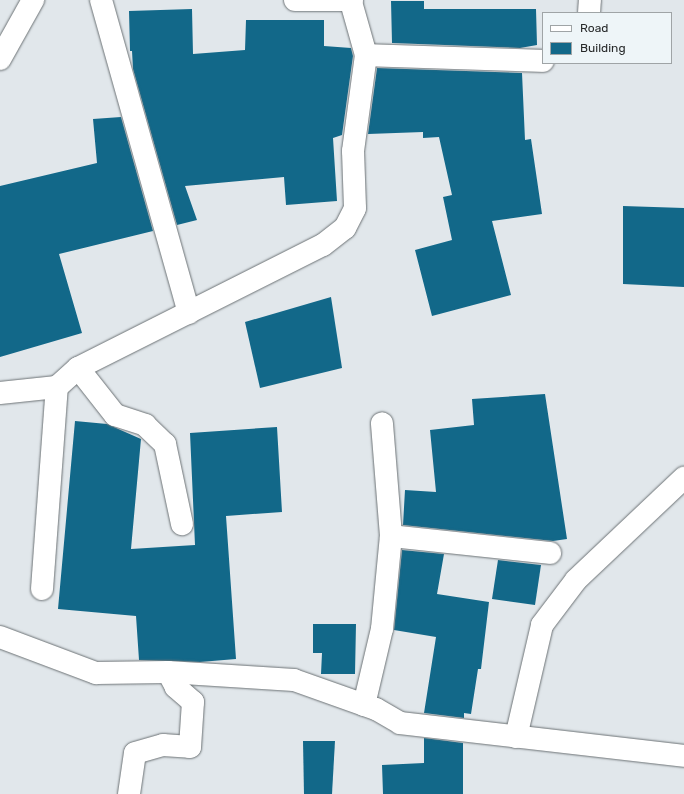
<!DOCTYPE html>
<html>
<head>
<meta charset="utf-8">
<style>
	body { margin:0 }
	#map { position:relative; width:684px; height:794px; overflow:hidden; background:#e1e7eb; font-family:Rubik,sans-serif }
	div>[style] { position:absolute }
	.building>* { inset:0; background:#126889 }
	.roads { filter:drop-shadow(0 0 1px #6c7275) drop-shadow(0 0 1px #6c7275) }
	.street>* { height:22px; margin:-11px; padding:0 11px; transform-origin:11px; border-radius:11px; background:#fff }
	.secondary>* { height:22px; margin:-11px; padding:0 11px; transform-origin:11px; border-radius:11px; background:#fff }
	span { translate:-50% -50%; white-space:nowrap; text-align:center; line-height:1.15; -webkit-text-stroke:4px #eef5f8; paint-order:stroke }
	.legend { position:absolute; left:542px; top:12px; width:130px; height:52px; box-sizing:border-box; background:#eef5f8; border:1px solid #9fa4a6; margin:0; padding:5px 7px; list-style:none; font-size:12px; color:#282a2b }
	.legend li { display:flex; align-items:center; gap:8px; height:20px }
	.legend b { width:20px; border:1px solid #9fa4a6 }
</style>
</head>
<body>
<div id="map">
	<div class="building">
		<div style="clip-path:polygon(391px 1px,424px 1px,424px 9px,536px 9px,537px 45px,520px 48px,392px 43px)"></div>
		<div style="clip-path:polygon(192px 9px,193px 54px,245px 50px,246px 20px,324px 20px,324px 46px,351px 48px,353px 56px,342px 135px,333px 138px,337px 201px,286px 205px,284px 177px,185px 186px,197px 220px,177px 225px,133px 69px,132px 51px,130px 51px,129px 11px)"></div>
		<div style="clip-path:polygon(377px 68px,522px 73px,525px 140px,531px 139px,542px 214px,492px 221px,511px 295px,432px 316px,415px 250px,452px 240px,443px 197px,452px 195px,439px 137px,423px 138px,423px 132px,368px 134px)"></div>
		<div style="clip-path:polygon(121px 117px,153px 231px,59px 254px,82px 333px,0 357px,0 186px,97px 163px,93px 119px)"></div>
		<div style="clip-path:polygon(623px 206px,684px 208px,684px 287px,623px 284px)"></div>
		<div style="clip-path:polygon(331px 297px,342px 368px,260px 388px,245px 322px)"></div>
		<div style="clip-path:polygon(545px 394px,567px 539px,553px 541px,403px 525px,405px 490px,436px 492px,430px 430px,474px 425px,472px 399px)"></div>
		<div style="clip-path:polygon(75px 421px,107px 424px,141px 439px,131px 549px,195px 545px,190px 433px,277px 427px,282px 512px,226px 516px,236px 659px,200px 662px,139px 660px,136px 616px,58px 609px)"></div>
		<div style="clip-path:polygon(402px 550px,444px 554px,437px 594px,489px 602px,481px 669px,478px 669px,471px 714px,464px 713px,464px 718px,424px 713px,436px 637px,394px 630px)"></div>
		<div style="clip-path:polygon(498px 560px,541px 565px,535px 605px,492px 599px)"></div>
		<div style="clip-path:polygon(313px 624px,356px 624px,355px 674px,321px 674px,322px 653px,313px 653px)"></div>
		<div style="clip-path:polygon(424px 738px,463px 743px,463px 794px,383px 794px,382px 765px,424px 763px)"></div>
		<div style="clip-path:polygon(303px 741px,335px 741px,332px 794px,304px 794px)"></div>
	</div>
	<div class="roads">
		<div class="street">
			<div style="left:101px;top:0;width:325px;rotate:74.3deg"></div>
			<div style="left:295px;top:0;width:57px"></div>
			<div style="left:351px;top:2px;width:55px;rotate:74.2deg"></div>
			<div style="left:589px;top:13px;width:13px;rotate:-86deg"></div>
			<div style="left:78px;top:368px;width:60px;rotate:51.8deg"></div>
			<div style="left:115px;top:415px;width:32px;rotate:18deg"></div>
			<div style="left:145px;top:425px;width:28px;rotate:44deg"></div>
			<div style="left:165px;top:444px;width:82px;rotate:78deg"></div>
			<div style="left:0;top:393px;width:57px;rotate:-6deg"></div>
			<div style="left:57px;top:387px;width:28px;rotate:-42deg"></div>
			<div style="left:78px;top:368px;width:274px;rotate:-26.7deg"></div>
			<div style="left:323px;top:245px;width:28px;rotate:-38deg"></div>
			<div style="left:345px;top:228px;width:22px;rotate:-63deg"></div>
			<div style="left:355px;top:208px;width:57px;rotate:-92deg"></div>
			<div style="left:353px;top:151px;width:97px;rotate:-82.3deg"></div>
			<div style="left:366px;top:55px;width:177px;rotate:1.9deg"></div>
			<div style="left:391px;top:536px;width:160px;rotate:6.1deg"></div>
			<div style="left:42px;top:589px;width:203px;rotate:-85.8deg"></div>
			<div style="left:0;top:637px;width:103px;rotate:20.6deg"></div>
			<div style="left:96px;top:673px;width:72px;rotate:-0.8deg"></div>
			<div style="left:168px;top:672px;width:126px;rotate:3.6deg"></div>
			<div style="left:294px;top:680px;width:87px;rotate:19.5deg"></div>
			<div style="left:376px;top:709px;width:28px;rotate:30deg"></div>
			<div style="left:400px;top:723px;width:286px;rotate:6.6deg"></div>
			<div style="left:364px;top:705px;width:78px;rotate:-76.7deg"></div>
			<div style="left:382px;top:629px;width:93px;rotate:-84.5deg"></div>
			<div style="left:391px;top:536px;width:113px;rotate:-94.6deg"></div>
			<div style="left:516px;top:737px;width:115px;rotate:-76.9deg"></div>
			<div style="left:542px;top:625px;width:56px;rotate:-52.9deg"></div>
			<div style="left:576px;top:580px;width:149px;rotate:-43.4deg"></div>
			<div style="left:129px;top:794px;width:41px;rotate:-81.7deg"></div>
			<div style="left:135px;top:753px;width:29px;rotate:-16deg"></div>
			<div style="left:163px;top:745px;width:27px;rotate:4deg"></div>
			<div style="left:190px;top:747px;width:45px;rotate:-86.2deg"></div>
			<div style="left:193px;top:702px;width:23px;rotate:-139deg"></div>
			<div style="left:176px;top:687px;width:17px;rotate:-118deg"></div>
		</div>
		<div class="secondary">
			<div style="left:0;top:59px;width:68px;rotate:-60.8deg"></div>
		</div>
	</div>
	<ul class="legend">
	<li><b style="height:5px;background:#fff"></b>Road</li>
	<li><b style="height:11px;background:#126889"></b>Building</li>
	</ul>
</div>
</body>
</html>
